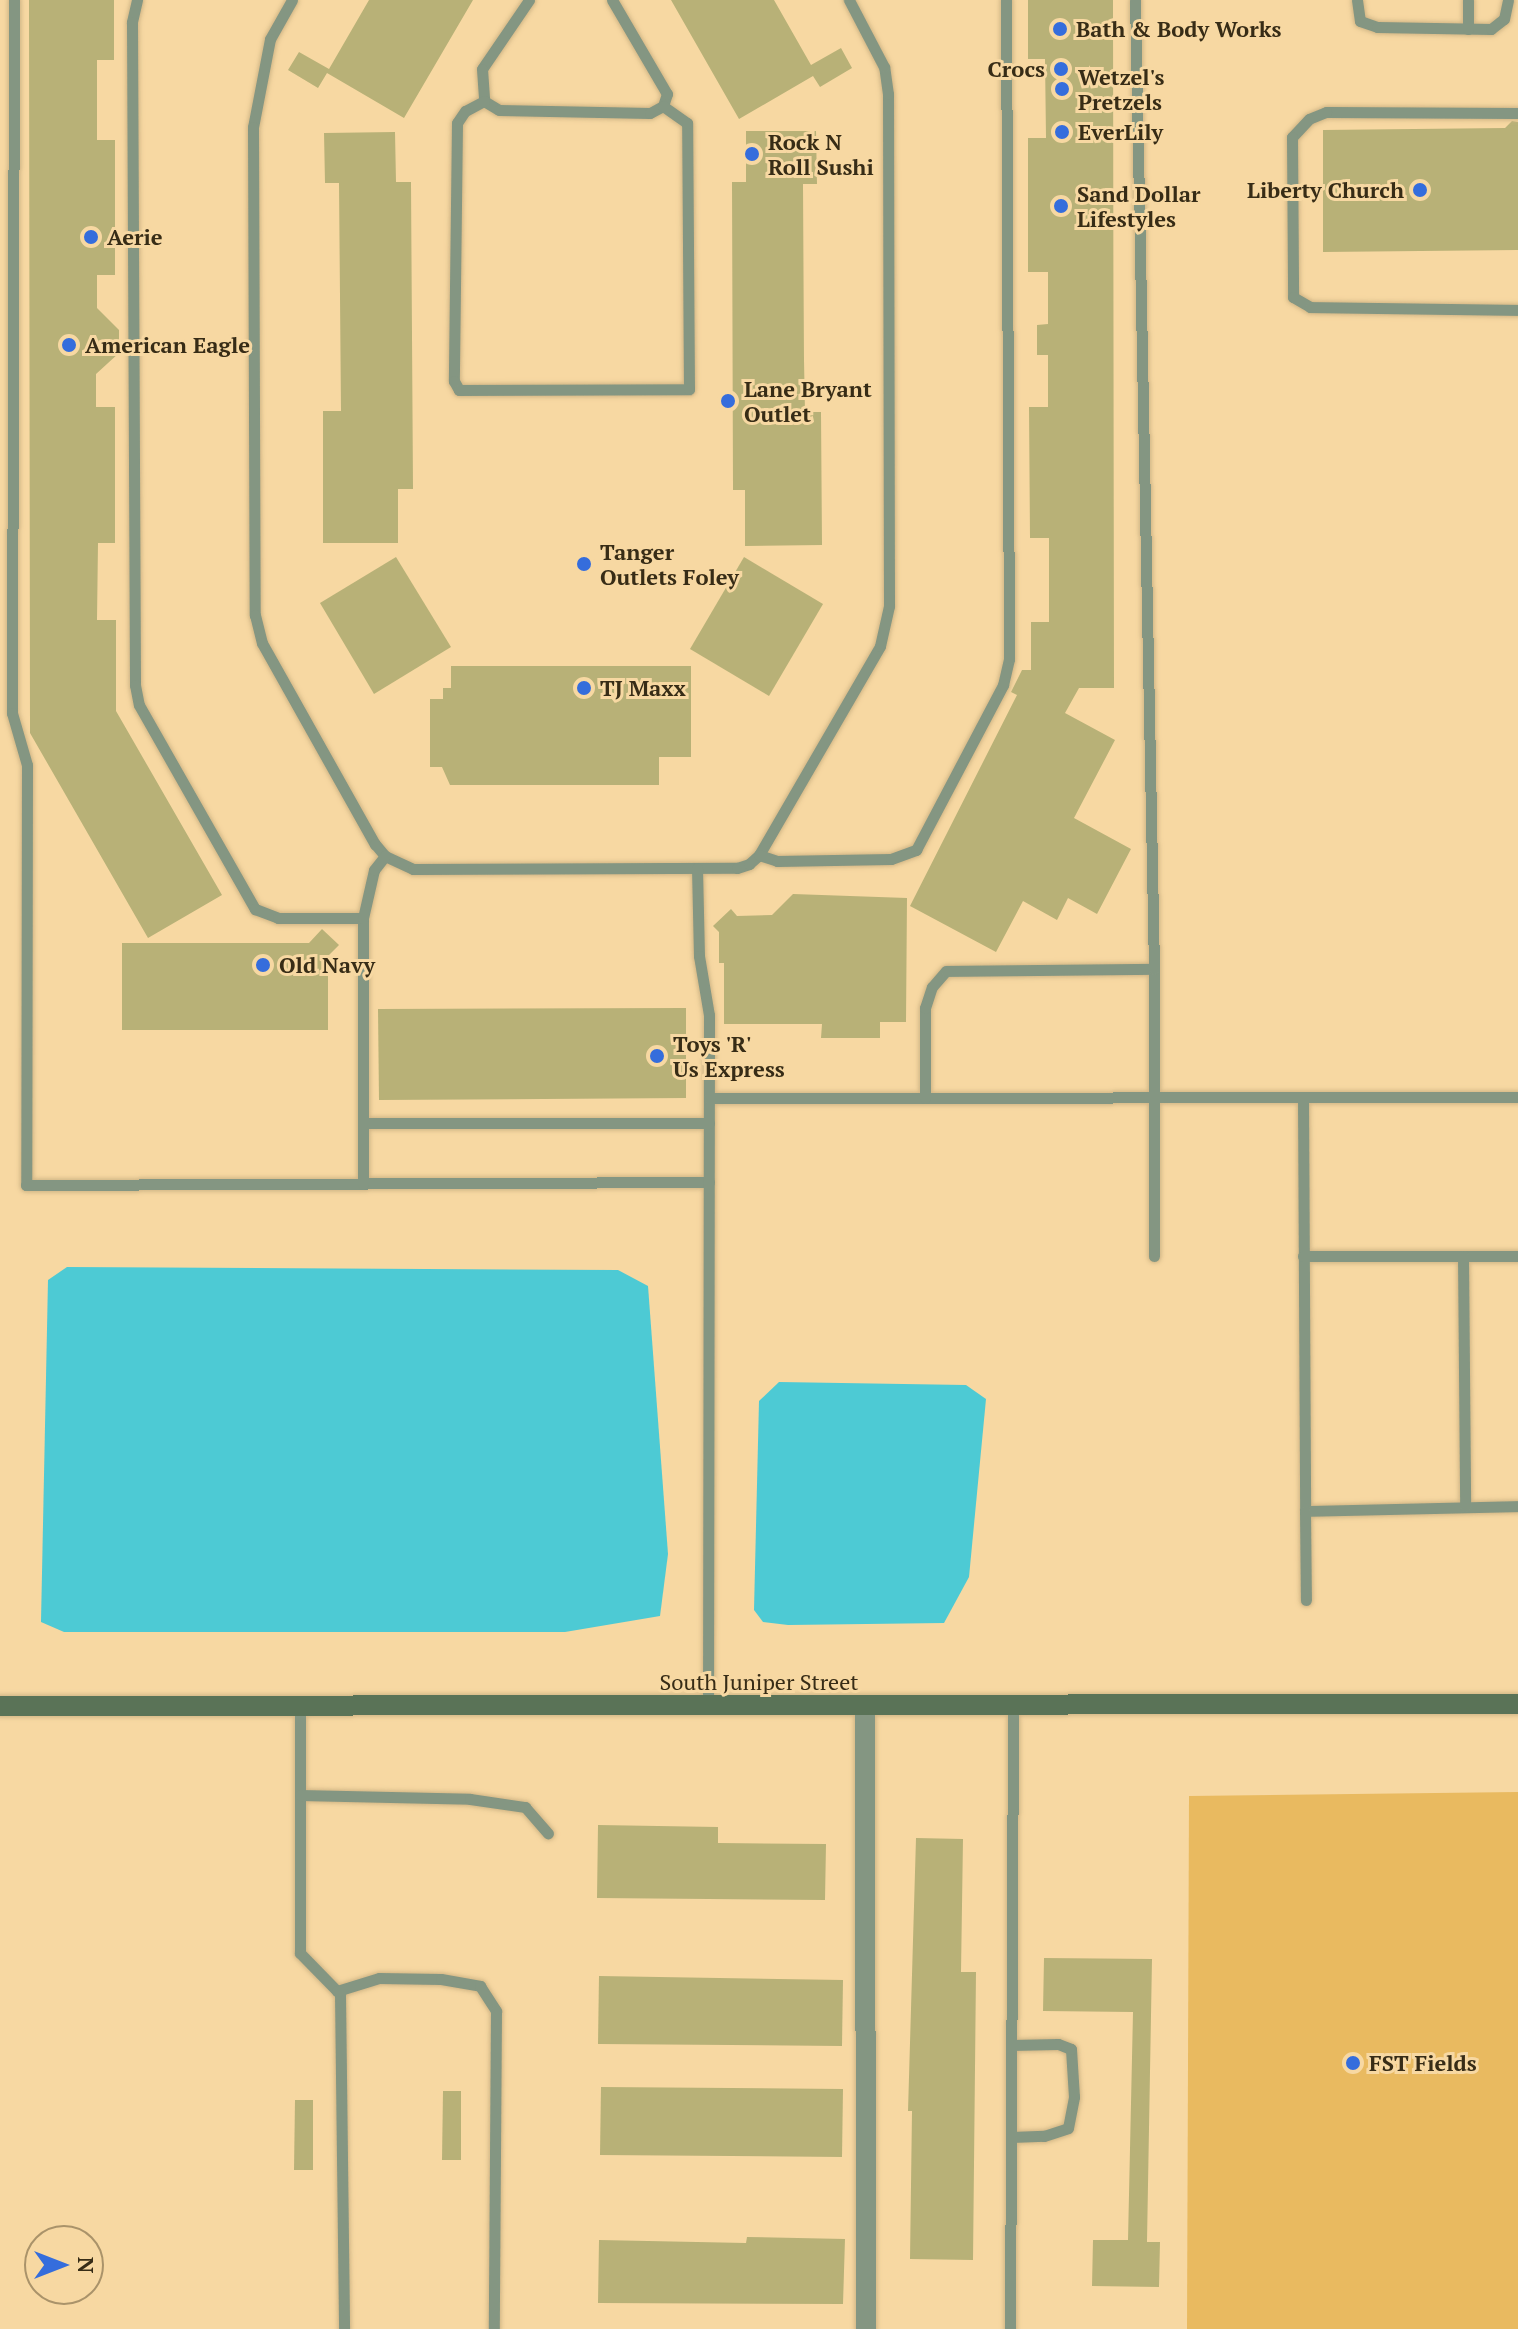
<!DOCTYPE html>
<html>
<head>
<meta charset="utf-8">
<style>
	body { margin:0 }
	#map { position:relative; width:1518px; height:2329px; overflow:hidden; background:#f7d8a2; font-family:"PT Serif",serif }
	div>[style] { position:absolute }
	.green>* { inset:0; background:#e9ba60 }
	.water>* { inset:0; background:#4dcad4 }
	.building>* { inset:0; background:#b8b177 }
	.roads { filter:drop-shadow(0 0 2px #d1b686) drop-shadow(0 0 2px #d1b686) }
	.lane>* { height:11px; margin:-5.5px; padding:0 5.5px; transform-origin:5.5px; border-radius:5.5px; background:#849682 }
	.street>* { height:20px; margin:-10px; padding:0 10px; transform-origin:10px; border-radius:10px; background:#849682 }
	.secondary>* { height:20px; margin:-10px; padding:0 10px; transform-origin:10px; border-radius:10px; background:#5a7357 }
	.dots>* { width:22px; height:22px; translate:-50% -50%; box-sizing:border-box; border:4px solid #f7d8a2; border-radius:50% }
	span { translate:-50% -50%; white-space:nowrap; text-align:center; line-height:1.15; -webkit-text-stroke:6px #f7d8a2; paint-order:stroke }
	.poi-label { font-size:22px; color:#372c16; font-weight:700 }
	.left { translate:0 -50%; text-align:left }
	.right { translate:-100% -50%; text-align:right }
	.street-label { font-size:22px; color:#372c16 }
	.north { position:absolute; left:24px; top:2225px; width:80px; height:80px; box-sizing:border-box; background:#f7d8a2; border:2px solid #aa936a; border-radius:50%; rotate:90deg; font-size:22px; font-weight:700; line-height:32px; text-align:center; color:#372c16 }
	.north::after { content:''; display:block; margin:auto; width:28px; height:36px; background:#356ddc; clip-path:polygon(50% 0,100% 100%,50% 72%,0 100%) }
</style>
</head>
<body>
<div id="map">
	<div class="green">
		<div style="clip-path:polygon(1518px 1792px,1518px 2329px,1187px 2329px,1189px 1796px)"></div>
	</div>
	<div class="water">
		<div style="clip-path:polygon(67px 1267px,618px 1270px,648px 1286px,668px 1554px,660px 1616px,565px 1632px,64px 1632px,41px 1622px,48px 1280px)"></div>
		<div style="clip-path:polygon(779px 1382px,966px 1385px,986px 1399px,969px 1577px,944px 1623px,788px 1625px,763px 1622px,754px 1610px,759px 1401px)"></div>
	</div>
	<div class="building">
		<div style="clip-path:polygon(29px 0,114px 0,114px 60px,97px 60px,97px 140px,115px 140px,115px 275px,97px 275px,97px 308px,119px 330px,119px 353px,96px 374px,96px 407px,115px 407px,115px 543px,98px 543px,97px 620px,116px 620px,116px 711px,222px 895px,148px 938px,30px 733px)"></div>
		<div style="clip-path:polygon(369px 0,473px 0,404px 118px,327px 73px,318px 88px,288px 70px,299px 52px,329px 69px)"></div>
		<div style="clip-path:polygon(671px 0,774px 0,811px 65px,841px 48px,852px 68px,820px 87px,813px 76px,739px 119px)"></div>
		<div style="clip-path:polygon(1028px 0,1113px 0,1114px 688px,1079px 688px,1065px 713px,1115px 740px,1074px 818px,1131px 849px,1097px 914px,1068px 898px,1057px 920px,1023px 901px,996px 952px,910px 906px,1017px 695px,1011px 692px,1022px 670px,1031px 670px,1031px 622px,1049px 622px,1049px 538px,1030px 538px,1029px 407px,1048px 407px,1048px 355px,1037px 355px,1037px 325px,1048px 324px,1048px 272px,1028px 272px,1028px 138px,1046px 138px,1045px 59px,1028px 59px)"></div>
		<div style="clip-path:polygon(1512px 121px,1518px 122px,1518px 250px,1323px 252px,1323px 130px,1505px 128px)"></div>
		<div style="clip-path:polygon(746px 131px,816px 131px,817px 184px,803px 184px,804px 360px,805px 412px,821px 412px,822px 545px,745px 546px,745px 490px,733px 490px,732px 182px,746px 182px)"></div>
		<div style="clip-path:polygon(395px 132px,396px 182px,411px 182px,413px 489px,398px 489px,398px 543px,323px 543px,323px 411px,341px 411px,339px 183px,325px 183px,324px 133px)"></div>
		<div style="clip-path:polygon(396px 557px,451px 647px,374px 694px,320px 603px)"></div>
		<div style="clip-path:polygon(744px 557px,823px 604px,769px 696px,690px 649px)"></div>
		<div style="clip-path:polygon(451px 666px,691px 666px,691px 757px,659px 757px,659px 785px,450px 785px,442px 767px,430px 767px,430px 699px,443px 699px,443px 688px,451px 688px)"></div>
		<div style="clip-path:polygon(793px 894px,907px 898px,906px 1022px,880px 1022px,880px 1038px,821px 1038px,822px 1024px,724px 1024px,724px 963px,719px 963px,719px 932px,713px 926px,731px 909px,737px 916px,772px 915px)"></div>
		<div style="clip-path:polygon(322px 929px,339px 945px,328px 956px,328px 1030px,122px 1030px,122px 943px,309px 943px)"></div>
		<div style="clip-path:polygon(686px 1008px,686px 1098px,379px 1100px,378px 1009px)"></div>
		<div style="clip-path:polygon(598px 1825px,718px 1827px,718px 1843px,826px 1844px,825px 1900px,597px 1898px)"></div>
		<div style="clip-path:polygon(916px 1838px,963px 1839px,961px 1972px,976px 1972px,973px 2260px,910px 2259px,912px 2111px,908px 2111px)"></div>
		<div style="clip-path:polygon(1044px 1958px,1152px 1959px,1147px 2242px,1160px 2242px,1159px 2287px,1092px 2286px,1093px 2240px,1128px 2240px,1133px 2012px,1043px 2011px)"></div>
		<div style="clip-path:polygon(599px 1976px,843px 1980px,842px 2046px,598px 2044px)"></div>
		<div style="clip-path:polygon(601px 2087px,843px 2089px,842px 2157px,600px 2155px)"></div>
		<div style="clip-path:polygon(443px 2091px,461px 2091px,461px 2160px,442px 2160px)"></div>
		<div style="clip-path:polygon(295px 2100px,313px 2100px,313px 2170px,294px 2170px)"></div>
		<div style="clip-path:polygon(747px 2237px,845px 2239px,843px 2304px,598px 2303px,599px 2240px,746px 2243px)"></div>
	</div>
	<div class="roads">
		<div class="lane">
			<div style="left:14px;top:0;width:713px;rotate:90.16deg"></div>
			<div style="left:12px;top:713px;width:54px;rotate:73.9deg"></div>
			<div style="left:27px;top:765px;width:420px;rotate:90.1deg"></div>
			<div style="left:26px;top:1185px;width:683px;rotate:-0.25deg"></div>
			<div style="left:137px;top:0;width:23px;rotate:103deg"></div>
			<div style="left:132px;top:22px;width:663px;rotate:89.74deg"></div>
			<div style="left:135px;top:685px;width:20px;rotate:79deg"></div>
			<div style="left:139px;top:705px;width:235px;rotate:60.4deg"></div>
			<div style="left:255px;top:909px;width:25px;rotate:21deg"></div>
			<div style="left:278px;top:918px;width:85px"></div>
			<div style="left:292px;top:0;width:45px;rotate:119.4deg"></div>
			<div style="left:270px;top:39px;width:90px;rotate:100.9deg"></div>
			<div style="left:253px;top:127px;width:488px;rotate:89.8deg"></div>
			<div style="left:255px;top:615px;width:29px;rotate:76deg"></div>
			<div style="left:262px;top:643px;width:231px;rotate:60.7deg"></div>
			<div style="left:375px;top:844px;width:16px;rotate:50deg"></div>
			<div style="left:385px;top:856px;width:31px;rotate:25deg"></div>
			<div style="left:413px;top:869px;width:324px;rotate:-0.2deg"></div>
			<div style="left:737px;top:868px;width:13px;rotate:-18deg"></div>
			<div style="left:749px;top:864px;width:13px;rotate:-42deg"></div>
			<div style="left:759px;top:855px;width:241px;rotate:-59.9deg"></div>
			<div style="left:880px;top:646px;width:41px;rotate:-77.3deg"></div>
			<div style="left:889px;top:606px;width:512px;rotate:-90.11deg"></div>
			<div style="left:888px;top:94px;width:27px;rotate:-98deg"></div>
			<div style="left:884px;top:67px;width:76px;rotate:-117.6deg"></div>
			<div style="left:529px;top:0;width:83px;rotate:124.3deg"></div>
			<div style="left:482px;top:69px;width:32px;rotate:86deg"></div>
			<div style="left:484px;top:101px;width:17px;rotate:31deg"></div>
			<div style="left:499px;top:110px;width:151px;rotate:1.1deg"></div>
			<div style="left:650px;top:113px;width:15px;rotate:-28deg"></div>
			<div style="left:663px;top:106px;width:13px;rotate:-72deg"></div>
			<div style="left:667px;top:94px;width:109px;rotate:-120.3deg"></div>
			<div style="left:1357px;top:0;width:21px;rotate:82deg"></div>
			<div style="left:1360px;top:21px;width:18px;rotate:19deg"></div>
			<div style="left:1377px;top:27px;width:114px;rotate:1deg"></div>
			<div style="left:1491px;top:29px;width:16px;rotate:-38deg"></div>
			<div style="left:1504px;top:19px;width:19px;rotate:-78deg"></div>
			<div style="left:1468px;top:29px;width:29px;rotate:-90deg"></div>
			<div style="left:484px;top:101px;width:21px;rotate:152deg"></div>
			<div style="left:465px;top:111px;width:14px;rotate:124deg"></div>
			<div style="left:457px;top:123px;width:258px;rotate:90.7deg"></div>
			<div style="left:454px;top:381px;width:10px;rotate:61deg"></div>
			<div style="left:459px;top:390px;width:230px;rotate:-0.2deg"></div>
			<div style="left:689px;top:389px;width:266px;rotate:-90.4deg"></div>
			<div style="left:687px;top:123px;width:29px;rotate:-145deg"></div>
			<div style="left:1518px;top:113px;width:192px;rotate:-179.7deg"></div>
			<div style="left:1326px;top:112px;width:18px;rotate:158deg"></div>
			<div style="left:1309px;top:119px;width:25px;rotate:133deg"></div>
			<div style="left:1292px;top:137px;width:160px;rotate:89.6deg"></div>
			<div style="left:1293px;top:297px;width:20px;rotate:30deg"></div>
			<div style="left:1310px;top:307px;width:208px;rotate:0.8deg"></div>
			<div style="left:759px;top:855px;width:19px;rotate:18deg"></div>
			<div style="left:777px;top:861px;width:114px;rotate:-1deg"></div>
			<div style="left:891px;top:859px;width:27px;rotate:-20deg"></div>
			<div style="left:916px;top:850px;width:187px;rotate:-62.2deg"></div>
			<div style="left:1003px;top:685px;width:27px;rotate:-77deg"></div>
			<div style="left:1009px;top:659px;width:659px;rotate:-90.26deg"></div>
			<div style="left:697px;top:868px;width:88px;rotate:88.7deg"></div>
			<div style="left:699px;top:956px;width:60px;rotate:80.4deg"></div>
			<div style="left:709px;top:1015px;width:691px;rotate:90.08deg"></div>
			<div style="left:1154px;top:969px;width:287px;rotate:90deg"></div>
			<div style="left:1303px;top:1097px;width:414px;rotate:89.7deg"></div>
			<div style="left:1305px;top:1511px;width:213px;rotate:-1.3deg"></div>
			<div style="left:709px;top:1098px;width:809px;rotate:-0.07deg"></div>
			<div style="left:925px;top:1098px;width:90px;rotate:-90deg"></div>
			<div style="left:925px;top:1008px;width:22px;rotate:-72deg"></div>
			<div style="left:932px;top:987px;width:21px;rotate:-49deg"></div>
			<div style="left:946px;top:971px;width:208px;rotate:-0.6deg"></div>
			<div style="left:1154px;top:969px;width:969px;rotate:-91.12deg"></div>
			<div style="left:363px;top:1123px;width:346px"></div>
			<div style="left:363px;top:1184px;width:266px;rotate:-90deg"></div>
			<div style="left:363px;top:918px;width:49px;rotate:-77.1deg"></div>
			<div style="left:374px;top:870px;width:18px;rotate:-52deg"></div>
			<div style="left:1303px;top:1256px;width:215px"></div>
			<div style="left:1463px;top:1256px;width:251px;rotate:89.5deg"></div>
			<div style="left:1305px;top:1511px;width:89px;rotate:89.4deg"></div>
			<div style="left:300px;top:1707px;width:246px;rotate:90deg"></div>
			<div style="left:300px;top:1953px;width:57px;rotate:45.7deg"></div>
			<div style="left:340px;top:1994px;width:335px;rotate:89.3deg"></div>
			<div style="left:300px;top:1795px;width:170px;rotate:1.3deg"></div>
			<div style="left:470px;top:1799px;width:56px;rotate:8.3deg"></div>
			<div style="left:525px;top:1807px;width:35px;rotate:49deg"></div>
			<div style="left:337px;top:1991px;width:44px;rotate:-17.2deg"></div>
			<div style="left:379px;top:1978px;width:62px;rotate:0.9deg"></div>
			<div style="left:441px;top:1979px;width:40px;rotate:10deg"></div>
			<div style="left:480px;top:1986px;width:30px;rotate:57deg"></div>
			<div style="left:496px;top:2011px;width:318px;rotate:90.4deg"></div>
			<div style="left:1011px;top:2137px;width:33px;rotate:-2deg"></div>
			<div style="left:1044px;top:2136px;width:25px;rotate:-18deg"></div>
			<div style="left:1068px;top:2128px;width:32px;rotate:-79deg"></div>
			<div style="left:1074px;top:2097px;width:48px;rotate:-93.6deg"></div>
			<div style="left:1071px;top:2049px;width:14px;rotate:-159deg"></div>
			<div style="left:1058px;top:2044px;width:47px;rotate:178.8deg"></div>
			<div style="left:1010px;top:2329px;width:624px;rotate:-89.72deg"></div>
		</div>
		<div class="street">
			<div style="left:865px;top:1706px;width:623px;rotate:89.91deg"></div>
		</div>
		<div class="secondary">
			<div style="left:0;top:1706px;width:1518px;rotate:-0.08deg"></div>
		</div>
	</div>
	<div class="dots">
		<div style="left:1060px;top:29px;background:#356ddc"></div>
		<div style="left:1061px;top:69px;background:#356ddc"></div>
		<div style="left:1062px;top:89px;background:#356ddc"></div>
		<div style="left:1062px;top:132px;background:#356ddc"></div>
		<div style="left:752px;top:154px;background:#356ddc"></div>
		<div style="left:1420px;top:190px;background:#356ddc"></div>
		<div style="left:1061px;top:206px;background:#356ddc"></div>
		<div style="left:91px;top:237px;background:#356ddc"></div>
		<div style="left:69px;top:345px;background:#356ddc"></div>
		<div style="left:728px;top:401px;background:#356ddc"></div>
		<div style="left:584px;top:564px;background:#356ddc"></div>
		<div style="left:584px;top:688px;background:#356ddc"></div>
		<div style="left:263px;top:965px;background:#356ddc"></div>
		<div style="left:657px;top:1056px;background:#356ddc"></div>
		<div style="left:1353px;top:2063px;background:#356ddc"></div>
	</div>
	<div class="poi-label">
		<span class="left" style="left:1076px;top:29px">Bath &amp; Body Works</span>
		<span class="right" style="left:1045px;top:69px">Crocs</span>
		<span class="left" style="left:1078px;top:89px">Wetzel's<br>Pretzels</span>
		<span class="left" style="left:1078px;top:132px">EverLily</span>
		<span class="left" style="left:768px;top:154px">Rock N<br>Roll Sushi</span>
		<span class="right" style="left:1404px;top:190px">Liberty Church</span>
		<span class="left" style="left:1077px;top:206px">Sand Dollar<br>Lifestyles</span>
		<span class="left" style="left:107px;top:237px">Aerie</span>
		<span class="left" style="left:85px;top:345px">American Eagle</span>
		<span class="left" style="left:744px;top:401px">Lane Bryant<br>Outlet</span>
		<span class="left" style="left:600px;top:564px">Tanger<br>Outlets Foley</span>
		<span class="left" style="left:600px;top:688px">TJ Maxx</span>
		<span class="left" style="left:279px;top:965px">Old Navy</span>
		<span class="left" style="left:673px;top:1056px">Toys 'R'<br>Us Express</span>
		<span class="left" style="left:1369px;top:2063px">FST Fields</span>
	</div>
	<div class="street-label">
		<span style="left:759px;top:1682px">South Juniper Street</span>
	</div>
	<div class="north">N</div>
</div>
</body>
</html>
